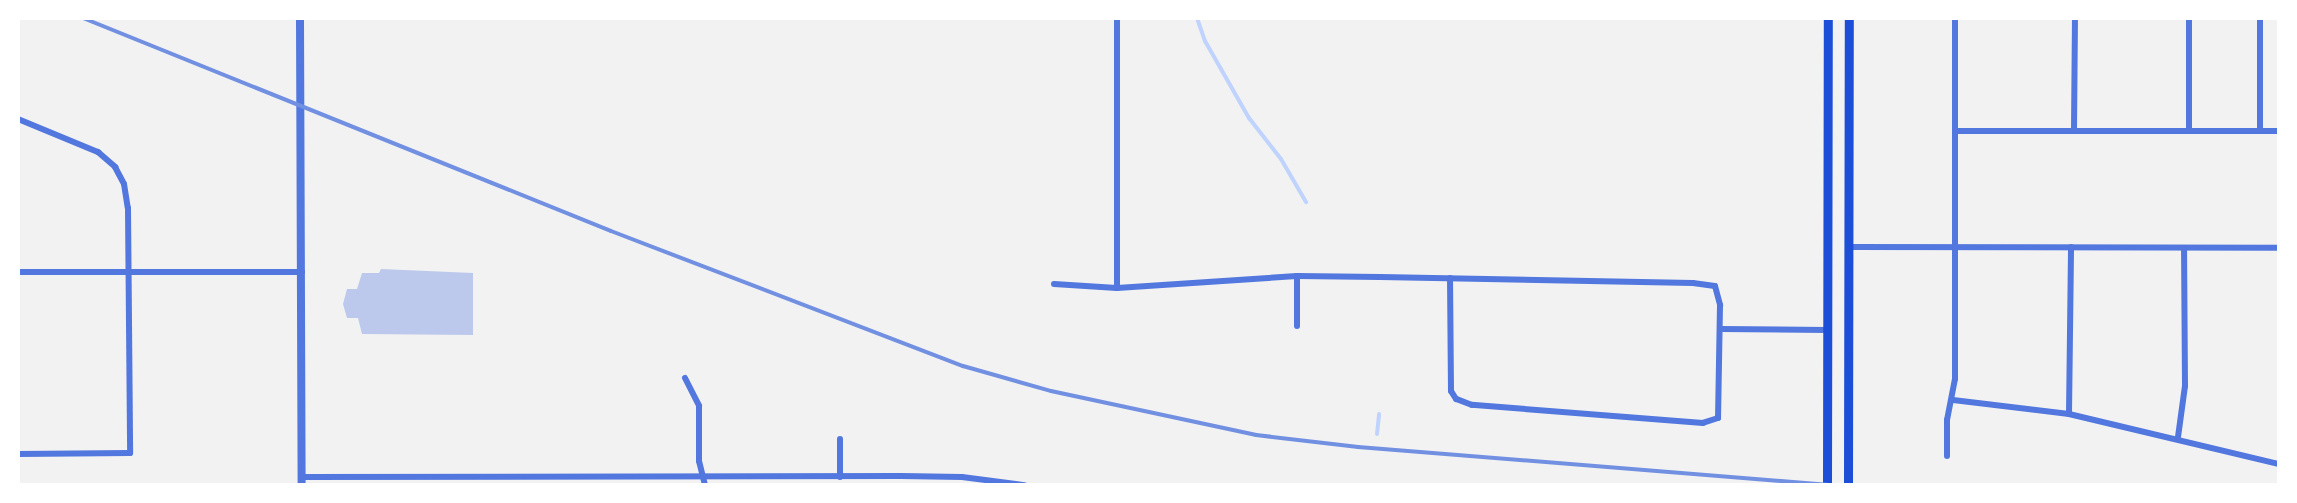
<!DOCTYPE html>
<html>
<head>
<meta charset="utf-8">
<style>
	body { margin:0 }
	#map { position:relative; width:2297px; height:503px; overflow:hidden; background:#f2f2f2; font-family:"Varela Round",sans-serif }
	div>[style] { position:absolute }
	.stream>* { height:4px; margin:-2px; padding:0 2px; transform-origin:2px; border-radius:2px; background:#bfd3fe }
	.building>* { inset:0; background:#bdc9ec }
	.minor>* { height:6px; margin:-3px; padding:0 3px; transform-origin:3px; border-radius:3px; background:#5277de }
	.tertiary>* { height:8px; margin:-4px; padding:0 4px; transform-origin:4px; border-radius:4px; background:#5277de }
	.primary>* { height:9px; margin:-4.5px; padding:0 4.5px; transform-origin:4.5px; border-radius:4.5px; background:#1d4ed8 }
	.rail>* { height:4px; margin:-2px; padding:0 2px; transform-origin:2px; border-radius:2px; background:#7290e2 }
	span { translate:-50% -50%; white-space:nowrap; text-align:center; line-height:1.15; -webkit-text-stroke:4.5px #fff; paint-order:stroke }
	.frame { position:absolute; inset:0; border:20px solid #fff; pointer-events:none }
</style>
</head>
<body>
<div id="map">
	<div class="stream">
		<div style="left:1197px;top:18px;width:24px;rotate:71deg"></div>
		<div style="left:1205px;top:41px;width:89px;rotate:60.3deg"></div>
		<div style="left:1249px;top:118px;width:52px;rotate:52deg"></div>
		<div style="left:1281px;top:159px;width:50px;rotate:59.8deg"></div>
		<div style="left:1377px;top:434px;width:20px;rotate:-84deg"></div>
	</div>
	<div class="building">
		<div style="clip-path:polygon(381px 269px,473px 273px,473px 335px,362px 334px,358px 318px,347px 318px,343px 304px,347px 289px,357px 289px,362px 273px,379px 273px)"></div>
	</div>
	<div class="minor">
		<div style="left:1117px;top:18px;width:270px;rotate:90deg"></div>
		<div style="left:18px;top:119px;width:87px;rotate:22.4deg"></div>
		<div style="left:98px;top:152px;width:23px;rotate:41deg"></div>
		<div style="left:115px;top:167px;width:19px;rotate:62deg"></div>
		<div style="left:124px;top:184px;width:24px;rotate:81deg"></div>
		<div style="left:128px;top:208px;width:245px;rotate:89.5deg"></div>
		<div style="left:130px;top:453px;width:112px;rotate:179.5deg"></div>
		<div style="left:2074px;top:130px;width:112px;rotate:-89.5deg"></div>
		<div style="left:2189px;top:130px;width:112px;rotate:-90deg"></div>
		<div style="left:2260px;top:130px;width:112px;rotate:-90deg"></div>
		<div style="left:1955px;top:131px;width:324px"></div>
		<div style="left:1848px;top:247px;width:431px;rotate:0.1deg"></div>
		<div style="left:18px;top:272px;width:284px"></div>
		<div style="left:1054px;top:284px;width:63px;rotate:3.6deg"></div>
		<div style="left:1117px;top:288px;width:180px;rotate:-3.8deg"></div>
		<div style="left:1297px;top:276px;width:83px;rotate:0.7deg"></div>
		<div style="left:1380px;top:277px;width:313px;rotate:1.1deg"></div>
		<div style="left:1693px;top:283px;width:22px;rotate:8deg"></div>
		<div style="left:1715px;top:286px;width:20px;rotate:75deg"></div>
		<div style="left:1720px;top:305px;width:113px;rotate:91deg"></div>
		<div style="left:1718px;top:418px;width:16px;rotate:162deg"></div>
		<div style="left:1703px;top:423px;width:232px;rotate:-175.5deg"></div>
		<div style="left:1472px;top:405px;width:17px;rotate:-159deg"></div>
		<div style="left:1456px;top:399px;width:9px;rotate:-122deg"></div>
		<div style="left:1451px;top:391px;width:113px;rotate:-90.5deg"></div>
		<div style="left:1297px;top:326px;width:50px;rotate:-90deg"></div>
		<div style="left:1721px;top:329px;width:106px;rotate:0.5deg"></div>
		<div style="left:685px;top:378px;width:31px;rotate:63deg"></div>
		<div style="left:699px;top:406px;width:55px;rotate:90deg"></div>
		<div style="left:699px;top:461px;width:25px;rotate:76deg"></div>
		<div style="left:1953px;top:400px;width:117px;rotate:6.9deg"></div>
		<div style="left:2069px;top:414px;width:216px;rotate:13.4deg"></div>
		<div style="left:2069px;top:414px;width:167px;rotate:-89.3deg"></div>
		<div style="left:2178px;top:437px;width:51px;rotate:-82.2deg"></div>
		<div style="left:2185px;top:386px;width:138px;rotate:-90.4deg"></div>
		<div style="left:840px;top:439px;width:38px;rotate:90deg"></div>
		<div style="left:1947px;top:456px;width:36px;rotate:-90deg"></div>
		<div style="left:1947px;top:420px;width:42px;rotate:-79deg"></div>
		<div style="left:1955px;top:379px;width:361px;rotate:-90deg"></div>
		<div style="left:302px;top:477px;width:599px;rotate:-0.1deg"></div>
		<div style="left:901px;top:476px;width:61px;rotate:0.9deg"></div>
		<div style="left:962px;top:477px;width:63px;rotate:7.4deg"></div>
	</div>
	<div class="tertiary">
		<div style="left:300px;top:18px;width:467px;rotate:89.8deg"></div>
	</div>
	<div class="primary">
		<div style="left:1827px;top:485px;width:467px;rotate:-89.9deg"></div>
		<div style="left:1848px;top:485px;width:467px;rotate:-89.9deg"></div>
	</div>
	<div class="rail">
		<div style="left:83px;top:18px;width:569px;rotate:21.97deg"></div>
		<div style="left:611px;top:231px;width:377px;rotate:21deg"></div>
		<div style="left:963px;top:366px;width:91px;rotate:15.9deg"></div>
		<div style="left:1051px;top:391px;width:210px;rotate:12.1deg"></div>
		<div style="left:1256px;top:435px;width:103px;rotate:6.7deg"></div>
		<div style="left:1358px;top:447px;width:473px;rotate:4.6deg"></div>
	</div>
	<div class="frame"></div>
</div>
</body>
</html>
